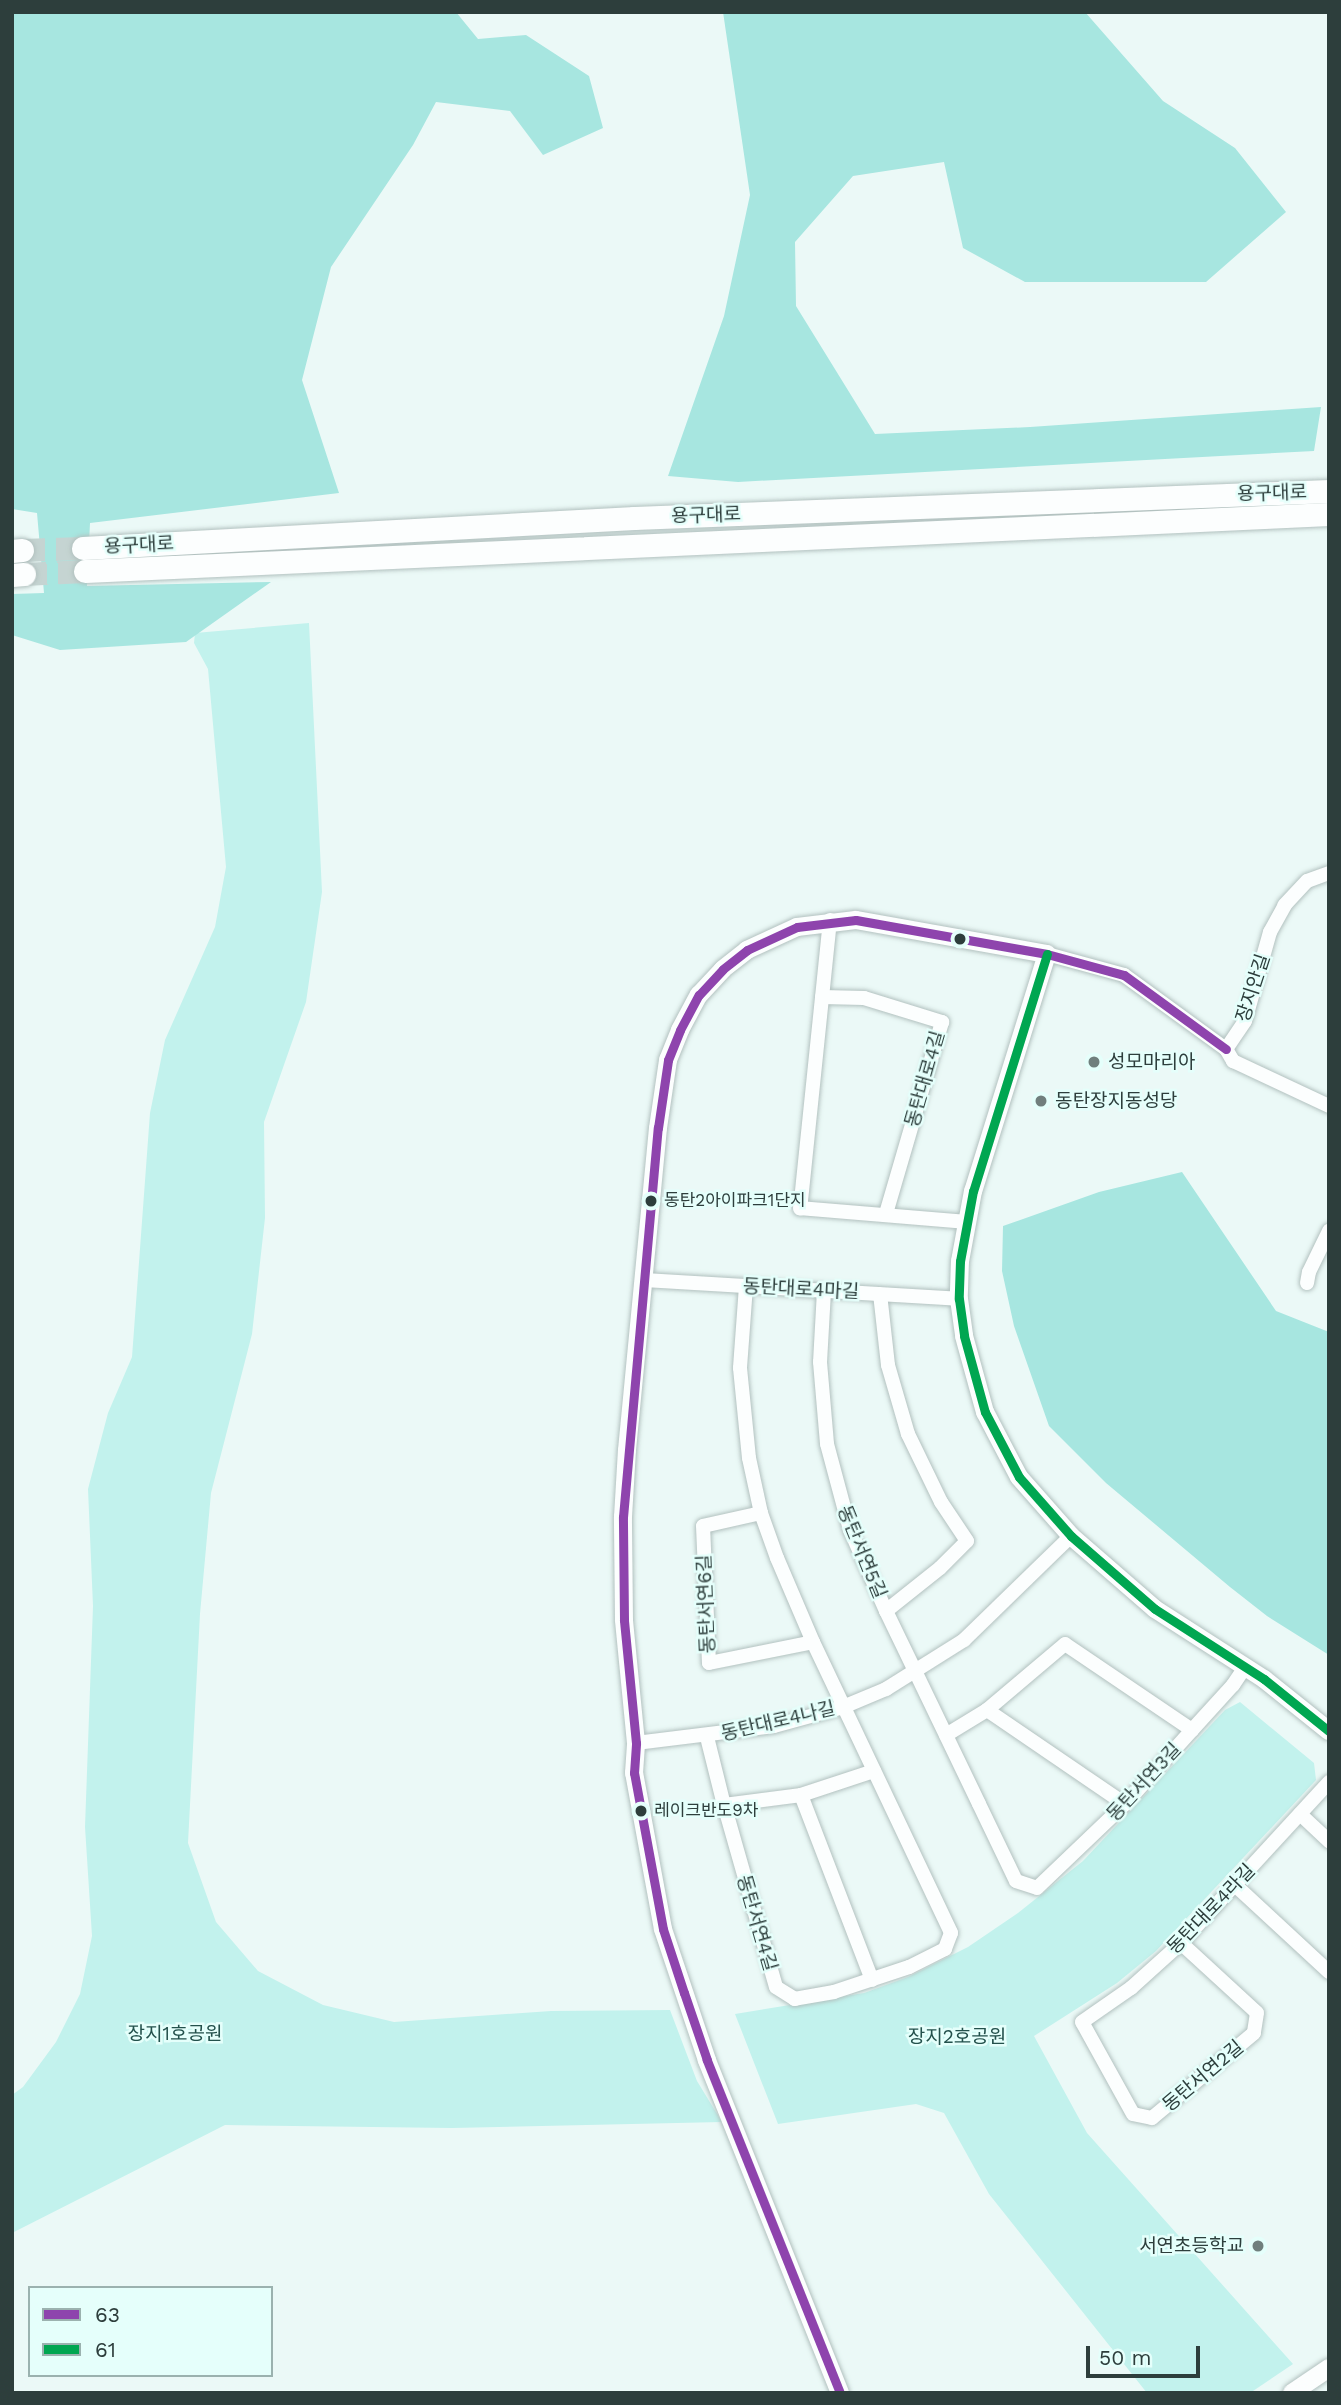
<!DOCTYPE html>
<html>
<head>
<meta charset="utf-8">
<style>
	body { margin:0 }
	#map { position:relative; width:1341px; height:2405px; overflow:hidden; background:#ebf9f7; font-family:"Work Sans","Noto Sans KR",sans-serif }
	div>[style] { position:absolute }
	.green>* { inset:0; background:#c2f2ed }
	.forest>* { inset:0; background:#a7e6e0 }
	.trunk-tunnel>* { height:23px; margin-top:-11.5px; transform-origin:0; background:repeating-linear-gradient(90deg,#c5d4d2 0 23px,transparent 0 34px) }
	.roads { filter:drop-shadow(0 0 2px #b2c1bf) drop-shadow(0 0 2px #b2c1bf) }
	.minor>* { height:14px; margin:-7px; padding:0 7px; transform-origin:7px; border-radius:7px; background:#fcfefe }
	.tertiary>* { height:18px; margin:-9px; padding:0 9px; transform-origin:9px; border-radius:9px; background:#fcfefe }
	.trunk>* { height:23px; margin:-11.5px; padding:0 11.5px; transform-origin:11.5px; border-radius:11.5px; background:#fcfefe }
	.bus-1>* { height:9px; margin:-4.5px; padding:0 4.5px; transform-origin:4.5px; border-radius:4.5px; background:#8e44ad }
	.bus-2>* { height:9px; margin:-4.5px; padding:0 4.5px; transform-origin:4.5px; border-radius:4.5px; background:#00a651 }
	.dots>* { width:19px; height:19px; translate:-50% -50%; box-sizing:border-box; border:4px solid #e5fffb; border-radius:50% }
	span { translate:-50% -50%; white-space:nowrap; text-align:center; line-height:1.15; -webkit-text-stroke:5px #e5fffb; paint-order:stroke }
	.bus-label { font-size:17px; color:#2d3e3c }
	.left { translate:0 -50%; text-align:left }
	.street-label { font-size:19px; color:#2d3e3c }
	.poi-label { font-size:19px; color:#2d3e3c }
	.right { translate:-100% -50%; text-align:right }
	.park-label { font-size:19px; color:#23514c }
	.frame { position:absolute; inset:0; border:14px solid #2d3e3c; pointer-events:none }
	.legend { position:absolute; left:28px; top:2286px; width:245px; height:91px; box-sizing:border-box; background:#e5fffb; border:2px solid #9bb2af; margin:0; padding:9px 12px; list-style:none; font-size:21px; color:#2d3e3c }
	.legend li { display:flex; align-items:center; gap:14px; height:35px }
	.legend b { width:35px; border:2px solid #9bb2af }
	.scale { position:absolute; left:1086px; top:2346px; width:114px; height:32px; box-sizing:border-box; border:4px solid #2d3e3c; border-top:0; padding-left:9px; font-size:21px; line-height:24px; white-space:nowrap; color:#2d3e3c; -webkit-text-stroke:5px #e5fffb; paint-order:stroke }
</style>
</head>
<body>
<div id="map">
	<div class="green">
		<div style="clip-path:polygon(309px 623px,322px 892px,306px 1002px,264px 1122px,265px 1218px,252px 1334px,211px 1493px,200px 1614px,188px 1843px,216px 1922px,258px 1971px,323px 2005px,394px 2022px,551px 2011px,670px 2010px,697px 2081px,722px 2122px,452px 2128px,225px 2125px,12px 2233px,12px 2095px,23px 2087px,56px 2042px,80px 1994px,92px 1936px,85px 1827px,93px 1606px,88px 1489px,108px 1413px,132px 1357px,150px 1113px,165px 1040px,215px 927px,226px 867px,208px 669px,194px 643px,195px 633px)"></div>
		<div style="clip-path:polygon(1240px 1702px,1314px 1763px,1316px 1780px,1156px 1951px,1117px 1983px,1034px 2036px,1087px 2133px,1293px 2364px,1250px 2393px,1147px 2393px,989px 2194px,944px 2113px,916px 2104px,778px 2124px,735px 2014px,864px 1993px,908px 1977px,968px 1947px,1018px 1913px,1083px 1861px,1225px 1710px)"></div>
	</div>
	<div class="forest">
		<div style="clip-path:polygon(12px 12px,456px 12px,478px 39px,526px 35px,589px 76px,603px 128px,543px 155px,510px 111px,436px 102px,413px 145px,331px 267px,302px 380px,339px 493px,90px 523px,87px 586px,271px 582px,186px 642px,60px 650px,12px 635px,12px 594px,44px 593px,37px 513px,12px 509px)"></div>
		<div style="clip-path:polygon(723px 12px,1085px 12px,1163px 101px,1235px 148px,1286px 212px,1206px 282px,1025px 282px,963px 248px,944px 162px,853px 176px,795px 242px,796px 306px,875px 434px,1030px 427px,1321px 407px,1314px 451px,738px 482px,668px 476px,724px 316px,750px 195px)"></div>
		<div style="clip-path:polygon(1182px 1172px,1276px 1311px,1329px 1332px,1329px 1655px,1267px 1616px,1230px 1587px,1106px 1483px,1049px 1426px,1014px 1326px,1002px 1271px,1003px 1226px,1099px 1192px)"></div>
	</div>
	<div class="trunk-tunnel">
		<div style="left:22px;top:550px;width:61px;rotate:-1.9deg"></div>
		<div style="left:24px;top:574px;width:61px;rotate:-2.8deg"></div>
	</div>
	<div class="roads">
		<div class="minor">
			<div style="left:1329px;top:873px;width:23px;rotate:160deg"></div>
			<div style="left:1307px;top:881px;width:33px;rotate:133deg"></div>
			<div style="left:1285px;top:905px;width:31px;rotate:119deg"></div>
			<div style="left:1270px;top:932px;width:92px;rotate:105.7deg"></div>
			<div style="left:1245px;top:1021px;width:34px;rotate:124deg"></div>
			<div style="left:1226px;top:1049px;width:14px;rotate:60deg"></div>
			<div style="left:1233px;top:1061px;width:106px;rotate:25.1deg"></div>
			<div style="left:830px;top:920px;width:290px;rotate:95.9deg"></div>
			<div style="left:800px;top:1208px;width:167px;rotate:4.8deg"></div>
			<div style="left:1047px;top:954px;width:80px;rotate:15.3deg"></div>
			<div style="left:1124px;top:975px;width:126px;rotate:36deg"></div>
			<div style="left:822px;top:997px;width:42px;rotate:1.4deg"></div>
			<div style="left:864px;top:998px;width:82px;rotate:17.1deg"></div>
			<div style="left:942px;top:1022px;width:200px;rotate:106.3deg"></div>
			<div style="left:643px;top:1280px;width:317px;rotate:3.4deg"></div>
			<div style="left:1307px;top:1283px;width:11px;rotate:-80deg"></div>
			<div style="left:1309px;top:1272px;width:46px;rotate:-64deg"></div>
			<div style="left:746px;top:1286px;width:82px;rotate:94.2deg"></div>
			<div style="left:740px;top:1368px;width:90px;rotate:84.3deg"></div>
			<div style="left:749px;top:1458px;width:56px;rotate:77.7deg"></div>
			<div style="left:761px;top:1513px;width:59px;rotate:167.4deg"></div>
			<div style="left:703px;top:1526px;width:137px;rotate:87.5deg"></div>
			<div style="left:709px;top:1663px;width:106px;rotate:-11.4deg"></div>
			<div style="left:813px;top:1642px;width:91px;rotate:-113.2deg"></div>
			<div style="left:777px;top:1558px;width:48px;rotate:-109.6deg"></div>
			<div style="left:824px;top:1291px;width:71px;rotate:93.2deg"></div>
			<div style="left:820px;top:1362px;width:82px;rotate:85.1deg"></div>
			<div style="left:827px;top:1444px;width:89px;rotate:75deg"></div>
			<div style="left:850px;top:1530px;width:89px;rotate:66deg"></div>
			<div style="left:886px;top:1611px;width:69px;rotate:-38.5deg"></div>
			<div style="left:940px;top:1568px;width:38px;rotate:-45deg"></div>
			<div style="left:967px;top:1541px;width:47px;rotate:-123.7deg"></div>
			<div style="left:941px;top:1502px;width:76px;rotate:-115.9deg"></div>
			<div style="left:908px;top:1434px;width:72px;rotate:-106.2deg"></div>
			<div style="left:888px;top:1365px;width:71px;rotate:-96.4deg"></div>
			<div style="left:886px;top:1611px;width:69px;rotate:64.2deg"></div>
			<div style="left:916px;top:1673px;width:145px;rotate:64.3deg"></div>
			<div style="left:979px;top:1804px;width:85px;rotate:64.3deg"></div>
			<div style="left:1016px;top:1881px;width:22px;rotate:18deg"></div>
			<div style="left:1037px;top:1888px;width:122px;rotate:-43.7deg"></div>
			<div style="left:1125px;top:1804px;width:100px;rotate:-47.8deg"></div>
			<div style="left:1192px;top:1730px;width:153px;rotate:-145.9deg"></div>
			<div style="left:1065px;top:1644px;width:102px;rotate:139.8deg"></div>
			<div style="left:987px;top:1710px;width:48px;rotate:148.6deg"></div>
			<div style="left:813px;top:1642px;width:322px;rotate:64.6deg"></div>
			<div style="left:951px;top:1933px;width:17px;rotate:111deg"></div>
			<div style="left:945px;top:1949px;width:40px;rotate:153.4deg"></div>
			<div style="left:909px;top:1967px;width:79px;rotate:161.6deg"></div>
			<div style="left:834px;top:1992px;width:40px;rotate:170deg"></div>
			<div style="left:795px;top:1999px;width:22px;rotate:-148deg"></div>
			<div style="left:776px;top:1987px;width:189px;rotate:-105.9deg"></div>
			<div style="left:724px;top:1805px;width:78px;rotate:-7.4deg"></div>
			<div style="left:801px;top:1795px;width:77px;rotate:-18.2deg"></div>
			<div style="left:987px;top:1710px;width:167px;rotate:34.3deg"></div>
			<div style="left:1192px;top:1730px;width:61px;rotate:-47.7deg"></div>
			<div style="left:1233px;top:1685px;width:23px;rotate:-56deg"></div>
			<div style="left:707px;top:1737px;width:70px;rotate:76deg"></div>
			<div style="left:636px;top:1743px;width:139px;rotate:-7deg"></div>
			<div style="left:774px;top:1726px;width:72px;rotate:-15.4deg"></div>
			<div style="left:843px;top:1707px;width:47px;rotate:-22.7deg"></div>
			<div style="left:886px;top:1689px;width:92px;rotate:-32.1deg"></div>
			<div style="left:964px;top:1640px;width:149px;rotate:-44.2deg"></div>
			<div style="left:801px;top:1795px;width:198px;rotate:69deg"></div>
			<div style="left:1300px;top:1814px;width:40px;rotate:43deg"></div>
			<div style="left:1235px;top:1885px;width:128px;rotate:42.8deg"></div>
			<div style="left:1181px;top:1943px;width:103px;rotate:42.6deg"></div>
			<div style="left:1257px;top:2013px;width:20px;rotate:99deg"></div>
			<div style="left:1254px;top:2033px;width:133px;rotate:140.2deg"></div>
			<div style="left:1152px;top:2118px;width:19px;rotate:-168deg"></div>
			<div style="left:1133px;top:2114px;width:105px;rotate:-119deg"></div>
			<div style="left:1082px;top:2022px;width:60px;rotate:-34.8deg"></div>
			<div style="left:1131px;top:1988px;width:67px;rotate:-42deg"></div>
			<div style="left:1181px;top:1943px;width:219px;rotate:-47.4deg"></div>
		</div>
		<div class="tertiary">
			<div style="left:840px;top:2393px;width:359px;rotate:-111.8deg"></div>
			<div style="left:707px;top:2060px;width:138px;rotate:-108.6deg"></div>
			<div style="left:663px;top:1929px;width:159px;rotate:-100.5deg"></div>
			<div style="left:634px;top:1773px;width:30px;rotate:-86deg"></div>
			<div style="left:636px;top:1743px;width:124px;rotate:-95.6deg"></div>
			<div style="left:624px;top:1620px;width:103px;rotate:-90.6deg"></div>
			<div style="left:623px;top:1517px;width:67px;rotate:-86.6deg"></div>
			<div style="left:627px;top:1450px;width:323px;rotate:-84.5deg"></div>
			<div style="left:658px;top:1128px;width:69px;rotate:-81.6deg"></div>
			<div style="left:668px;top:1060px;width:32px;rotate:-68deg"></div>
			<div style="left:680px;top:1030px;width:40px;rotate:-62deg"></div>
			<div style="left:699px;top:995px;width:35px;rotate:-47deg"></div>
			<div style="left:723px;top:969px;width:31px;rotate:-38deg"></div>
			<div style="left:747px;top:950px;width:55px;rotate:-24.7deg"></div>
			<div style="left:797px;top:927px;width:59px;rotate:-6.8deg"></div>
			<div style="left:856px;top:920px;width:194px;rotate:10.1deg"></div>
			<div style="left:1047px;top:954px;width:248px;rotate:107.3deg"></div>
			<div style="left:973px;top:1191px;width:71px;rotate:100.5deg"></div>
			<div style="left:960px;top:1261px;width:38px;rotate:92deg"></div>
			<div style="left:959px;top:1299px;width:37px;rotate:82deg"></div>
			<div style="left:964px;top:1336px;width:79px;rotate:74.6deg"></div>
			<div style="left:985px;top:1412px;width:73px;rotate:62.4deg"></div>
			<div style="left:1019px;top:1477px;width:79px;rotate:48.6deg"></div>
			<div style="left:1071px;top:1536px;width:111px;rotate:41deg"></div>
			<div style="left:1155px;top:1609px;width:130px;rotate:32.7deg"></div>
			<div style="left:1264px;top:1679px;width:83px;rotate:38.7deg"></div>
			<div style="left:1292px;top:2393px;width:45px;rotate:-34deg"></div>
		</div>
		<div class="trunk">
			<div style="left:83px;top:548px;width:552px;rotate:-3.12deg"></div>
			<div style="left:634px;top:518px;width:696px;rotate:-2.22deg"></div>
			<div style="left:12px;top:551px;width:10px;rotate:-6deg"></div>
			<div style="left:85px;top:571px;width:1245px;rotate:-2.62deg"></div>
			<div style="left:12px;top:575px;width:12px;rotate:-5deg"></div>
		</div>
	</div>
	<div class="bus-1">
		<div style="left:840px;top:2393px;width:359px;rotate:-111.8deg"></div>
		<div style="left:707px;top:2060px;width:71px;rotate:-108.9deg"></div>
		<div style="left:684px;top:1993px;width:67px;rotate:-108.2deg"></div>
		<div style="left:663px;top:1929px;width:159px;rotate:-100.5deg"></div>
		<div style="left:634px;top:1773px;width:30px;rotate:-86deg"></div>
		<div style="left:636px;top:1743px;width:124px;rotate:-95.6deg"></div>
		<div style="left:624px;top:1620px;width:103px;rotate:-90.6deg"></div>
		<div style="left:623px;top:1517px;width:391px;rotate:-84.9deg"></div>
		<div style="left:658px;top:1128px;width:69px;rotate:-81.6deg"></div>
		<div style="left:668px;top:1060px;width:32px;rotate:-68deg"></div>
		<div style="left:680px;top:1030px;width:40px;rotate:-62deg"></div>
		<div style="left:699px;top:995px;width:35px;rotate:-47deg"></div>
		<div style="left:723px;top:969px;width:31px;rotate:-38deg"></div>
		<div style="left:747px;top:950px;width:55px;rotate:-24.7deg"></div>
		<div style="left:797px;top:927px;width:59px;rotate:-6.8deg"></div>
		<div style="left:856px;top:920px;width:194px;rotate:10.1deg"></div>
		<div style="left:1047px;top:954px;width:80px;rotate:15.3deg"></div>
		<div style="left:1124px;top:975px;width:126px;rotate:36deg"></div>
	</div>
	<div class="bus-2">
		<div style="left:1047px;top:954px;width:248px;rotate:107.3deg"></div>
		<div style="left:973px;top:1191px;width:71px;rotate:100.5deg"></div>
		<div style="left:960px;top:1261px;width:38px;rotate:92deg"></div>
		<div style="left:959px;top:1299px;width:37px;rotate:82deg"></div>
		<div style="left:964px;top:1336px;width:79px;rotate:74.6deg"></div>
		<div style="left:985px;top:1412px;width:73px;rotate:62.4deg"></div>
		<div style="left:1019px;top:1477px;width:79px;rotate:48.6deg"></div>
		<div style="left:1071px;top:1536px;width:111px;rotate:41deg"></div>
		<div style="left:1155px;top:1609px;width:130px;rotate:32.7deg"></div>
		<div style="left:1264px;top:1679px;width:83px;rotate:38.7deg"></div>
	</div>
	<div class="dots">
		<div style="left:960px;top:939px;background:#2d3e3c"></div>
		<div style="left:1094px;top:1062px;background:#707f7d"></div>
		<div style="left:1041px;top:1101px;background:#707f7d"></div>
		<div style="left:651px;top:1201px;background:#2d3e3c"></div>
		<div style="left:641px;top:1811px;background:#2d3e3c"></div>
		<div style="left:1258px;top:2246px;background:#707f7d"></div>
	</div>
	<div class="bus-label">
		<span class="left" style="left:664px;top:1201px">동탄2아이파크1단지</span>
		<span class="left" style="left:654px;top:1811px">레이크반도9차</span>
	</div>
	<div class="street-label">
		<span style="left:1272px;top:493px;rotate:-2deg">용구대로</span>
		<span style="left:706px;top:515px;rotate:-2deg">용구대로</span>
		<span style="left:139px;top:545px;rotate:-3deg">용구대로</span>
		<span style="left:1253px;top:988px;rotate:-72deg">장지안길</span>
		<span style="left:925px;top:1079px;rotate:-74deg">동탄대로4길</span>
		<span style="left:801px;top:1289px;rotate:3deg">동탄대로4마길</span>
		<span style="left:862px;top:1552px;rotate:68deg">동탄서연5길</span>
		<span style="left:706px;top:1604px;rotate:-92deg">동탄서연6길</span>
		<span style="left:778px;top:1721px;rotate:-13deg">동탄대로4나길</span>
		<span style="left:1144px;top:1782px;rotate:-47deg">동탄서연3길</span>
		<span style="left:1211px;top:1909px;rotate:-46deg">동탄대로4라길</span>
		<span style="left:757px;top:1923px;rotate:74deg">동탄서연4길</span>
		<span style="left:1203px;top:2076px;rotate:-40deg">동탄서연2길</span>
	</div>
	<div class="poi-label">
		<span class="left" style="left:1108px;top:1062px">성모마리아</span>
		<span class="left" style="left:1055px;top:1101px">동탄장지동성당</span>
		<span class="right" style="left:1244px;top:2246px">서연초등학교</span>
	</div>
	<div class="park-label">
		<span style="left:175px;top:2034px">장지1호공원</span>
		<span style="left:957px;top:2037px">장지2호공원</span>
	</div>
	<div class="frame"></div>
	<ul class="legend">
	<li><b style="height:9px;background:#8e44ad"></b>63</li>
	<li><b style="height:9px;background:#00a651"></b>61</li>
	</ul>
	<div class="scale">50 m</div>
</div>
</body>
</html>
